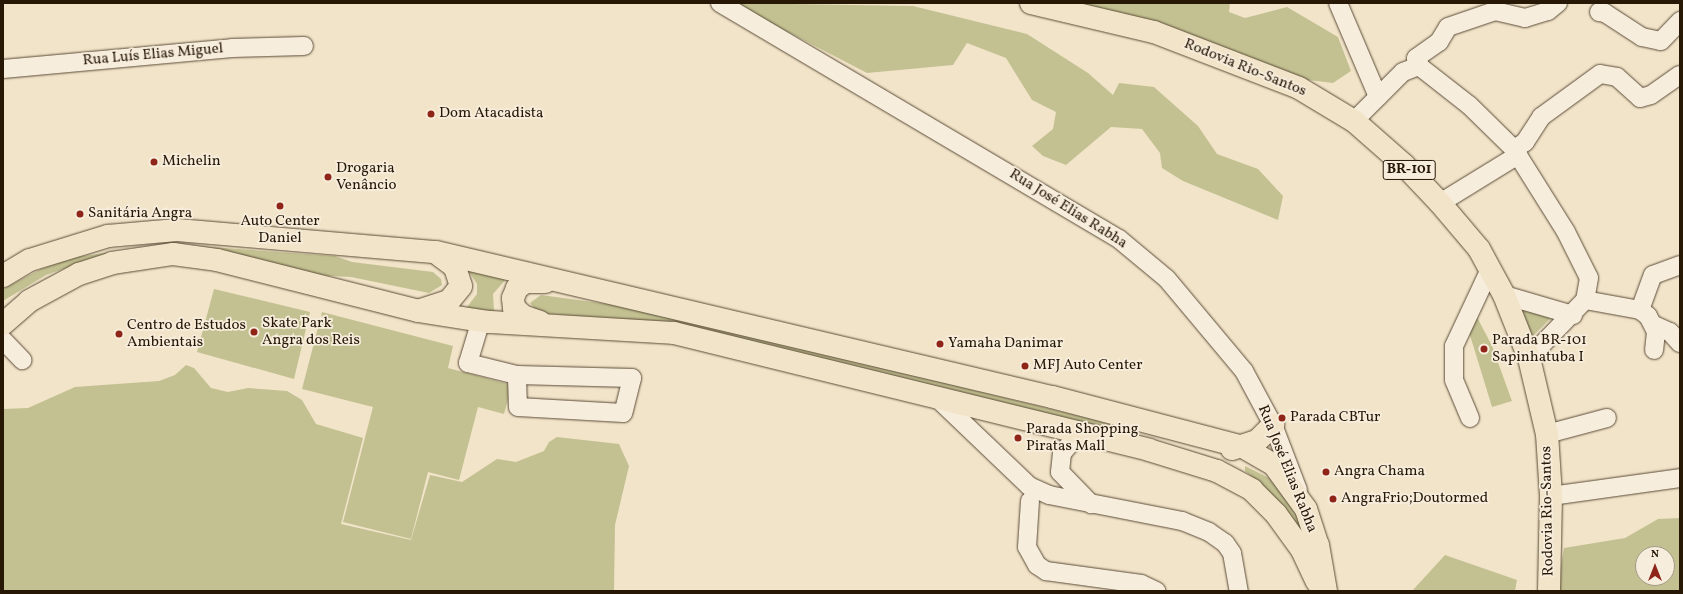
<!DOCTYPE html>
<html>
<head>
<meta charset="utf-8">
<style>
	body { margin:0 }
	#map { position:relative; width:1683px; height:594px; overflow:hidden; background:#f2e4c9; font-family:Vollkorn,serif }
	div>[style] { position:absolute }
	.green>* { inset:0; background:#c3c191 }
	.roads { filter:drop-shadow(0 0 1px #5a4b37) drop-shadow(0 0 1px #5a4b37) }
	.minor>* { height:18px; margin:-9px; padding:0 9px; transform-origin:9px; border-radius:9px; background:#f7eddc }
	.major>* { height:22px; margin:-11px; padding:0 11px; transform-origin:11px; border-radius:11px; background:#f2e4c9 }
	.highway>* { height:22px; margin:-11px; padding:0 11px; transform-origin:11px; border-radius:11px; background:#f2e4c9 }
	.dots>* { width:11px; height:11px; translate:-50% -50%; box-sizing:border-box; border:2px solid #f7eddc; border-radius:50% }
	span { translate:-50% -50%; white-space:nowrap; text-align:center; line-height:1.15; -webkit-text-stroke:3.5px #f7eddc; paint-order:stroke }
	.shield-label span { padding:1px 3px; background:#f7eddc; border:1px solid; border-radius:3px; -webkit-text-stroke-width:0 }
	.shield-label { font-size:14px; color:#271806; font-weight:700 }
	.street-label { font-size:15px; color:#271806 }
	.poi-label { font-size:15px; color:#271806 }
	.left { translate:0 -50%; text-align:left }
	.frame { position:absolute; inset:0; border:4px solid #271806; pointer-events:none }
	.north { position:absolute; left:1635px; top:546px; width:40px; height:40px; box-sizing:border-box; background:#f7eddc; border:1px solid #a49886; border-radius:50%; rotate:0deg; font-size:11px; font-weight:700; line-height:16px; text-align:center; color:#271806 }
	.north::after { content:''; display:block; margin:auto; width:14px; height:18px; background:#8f2418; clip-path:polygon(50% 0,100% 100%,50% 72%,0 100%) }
</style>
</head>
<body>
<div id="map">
	<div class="green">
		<div style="clip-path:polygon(732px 3px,913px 6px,1027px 34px,1088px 73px,1113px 95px,1119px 83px,1154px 87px,1198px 126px,1217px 154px,1258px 169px,1283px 196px,1278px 220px,1183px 181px,1162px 168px,1160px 153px,1142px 129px,1111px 127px,1066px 165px,1043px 156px,1032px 146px,1053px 129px,1056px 112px,1032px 100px,1006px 58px,967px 43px,953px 65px,867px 73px)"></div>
		<div style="clip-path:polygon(1071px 3px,1230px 3px,1229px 12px,1245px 18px,1287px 7px,1338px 37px,1351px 71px,1333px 83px,1300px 79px)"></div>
		<div style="clip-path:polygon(169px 244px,335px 256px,352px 262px,433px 272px,441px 279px,442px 285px,429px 293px,351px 277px,310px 275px)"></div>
		<div style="clip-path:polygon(111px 252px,46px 275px,3px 301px,3px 289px,41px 269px,76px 257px)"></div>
		<div style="clip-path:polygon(468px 270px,507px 278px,493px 294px,494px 310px,502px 317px,457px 309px,467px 307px,477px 294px,477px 284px)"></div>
		<div style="clip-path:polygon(214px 289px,310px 312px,294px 379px,197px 352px)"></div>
		<div style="clip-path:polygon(541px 295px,637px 308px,1116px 425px,1092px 427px,636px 321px,538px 313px,530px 303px)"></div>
		<div style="clip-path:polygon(1518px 308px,1553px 316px,1531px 338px)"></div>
		<div style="clip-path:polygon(322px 312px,453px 346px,448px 368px,512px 385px,504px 414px,478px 407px,459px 480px,428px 472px,411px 539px,343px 522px,373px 407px,302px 389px)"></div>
		<div style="clip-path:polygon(1477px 317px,1492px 346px,1512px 401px,1492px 407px,1469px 332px)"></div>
		<div style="clip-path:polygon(186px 365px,194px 368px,211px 388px,228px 392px,248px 388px,287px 391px,302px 400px,316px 424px,363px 438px,341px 524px,411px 540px,430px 475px,462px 482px,497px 459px,516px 462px,544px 451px,549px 442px,557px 437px,619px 444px,629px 466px,615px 525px,614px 591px,3px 591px,3px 409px,28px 408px,75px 387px,159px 381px,175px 375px)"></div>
		<div style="clip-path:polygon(1245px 466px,1269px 478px,1293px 507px,1309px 546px,1259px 482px,1245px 471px)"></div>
		<div style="clip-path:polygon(evenodd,1680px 518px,1680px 591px,1557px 591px,1564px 548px,1625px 538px,1658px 519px,1680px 518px,1643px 554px,1667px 554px,1667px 578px,1643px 578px,1643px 554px)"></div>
		<div style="clip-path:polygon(1445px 555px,1517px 580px,1515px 591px,1412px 591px)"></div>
	</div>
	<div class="roads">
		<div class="minor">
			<div style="left:720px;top:3px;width:464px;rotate:30.6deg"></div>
			<div style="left:1119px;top:239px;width:62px;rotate:39.8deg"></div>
			<div style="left:1167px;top:279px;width:120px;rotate:50.1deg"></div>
			<div style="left:1244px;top:371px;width:61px;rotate:61.8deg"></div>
			<div style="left:1273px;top:425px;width:70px;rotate:69deg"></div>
			<div style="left:1338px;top:3px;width:102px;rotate:66.9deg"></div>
			<div style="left:1599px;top:12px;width:6px;rotate:9deg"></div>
			<div style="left:1605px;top:13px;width:44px;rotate:33deg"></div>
			<div style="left:1642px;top:37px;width:19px;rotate:12deg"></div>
			<div style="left:1661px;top:41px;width:28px;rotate:-46deg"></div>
			<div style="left:1421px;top:68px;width:11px;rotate:-117deg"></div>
			<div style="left:1416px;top:58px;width:28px;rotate:-35deg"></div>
			<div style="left:1439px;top:42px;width:17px;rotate:-59deg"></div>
			<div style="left:1448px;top:27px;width:50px;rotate:-18.8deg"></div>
			<div style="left:1495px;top:11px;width:31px;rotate:13deg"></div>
			<div style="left:1525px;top:18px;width:24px;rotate:-17deg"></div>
			<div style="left:1548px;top:11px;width:13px;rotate:-39deg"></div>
			<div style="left:3px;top:69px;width:230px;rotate:-5.2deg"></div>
			<div style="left:232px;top:48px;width:72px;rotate:-1.6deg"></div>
			<div style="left:1354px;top:121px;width:69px;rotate:-45deg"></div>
			<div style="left:1403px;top:72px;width:17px;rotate:-21deg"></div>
			<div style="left:1419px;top:66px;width:63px;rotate:38deg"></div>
			<div style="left:1469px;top:105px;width:63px;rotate:44.4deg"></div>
			<div style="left:1514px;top:149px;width:98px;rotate:57.9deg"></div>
			<div style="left:1566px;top:232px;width:51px;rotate:63.4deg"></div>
			<div style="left:1589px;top:278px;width:22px;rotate:100deg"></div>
			<div style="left:1585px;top:300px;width:81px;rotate:134deg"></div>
			<div style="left:1514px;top:149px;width:13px;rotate:-32deg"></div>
			<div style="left:1525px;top:142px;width:30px;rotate:-57deg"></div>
			<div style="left:1541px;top:117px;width:73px;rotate:-36.1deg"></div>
			<div style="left:1600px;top:74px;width:17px;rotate:10deg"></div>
			<div style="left:1617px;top:77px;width:31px;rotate:42deg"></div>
			<div style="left:1640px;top:98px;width:11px;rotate:-15deg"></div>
			<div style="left:1651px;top:95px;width:35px;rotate:-35deg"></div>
			<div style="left:1440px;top:203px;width:92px;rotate:-31.6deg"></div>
			<div style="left:1504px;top:295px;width:72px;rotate:16.2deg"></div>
			<div style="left:1585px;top:300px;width:56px;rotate:10.3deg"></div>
			<div style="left:1640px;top:310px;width:10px;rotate:37deg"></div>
			<div style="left:1648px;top:316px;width:18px;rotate:63deg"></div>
			<div style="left:1656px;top:332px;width:18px;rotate:96deg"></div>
			<div style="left:1640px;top:310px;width:37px;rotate:-70deg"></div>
			<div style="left:1653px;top:275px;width:29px;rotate:-20deg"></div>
			<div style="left:481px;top:320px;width:45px;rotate:106.8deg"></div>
			<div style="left:468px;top:363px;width:50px;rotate:13.8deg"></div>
			<div style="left:517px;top:375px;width:115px;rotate:1.5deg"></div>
			<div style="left:632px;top:378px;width:36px;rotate:104deg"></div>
			<div style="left:623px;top:413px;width:105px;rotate:-176.7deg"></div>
			<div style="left:518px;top:407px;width:32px;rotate:-92deg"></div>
			<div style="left:1654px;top:325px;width:17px;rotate:24deg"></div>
			<div style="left:1670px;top:332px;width:15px;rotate:48deg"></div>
			<div style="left:3px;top:340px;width:28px;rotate:46deg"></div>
			<div style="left:936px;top:397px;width:129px;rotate:43.7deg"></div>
			<div style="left:1029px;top:486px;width:22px;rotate:24deg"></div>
			<div style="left:1049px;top:495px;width:136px;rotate:11.1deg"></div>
			<div style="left:1182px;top:521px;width:29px;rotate:22deg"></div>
			<div style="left:1209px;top:532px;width:19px;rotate:35deg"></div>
			<div style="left:1225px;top:543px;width:12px;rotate:55deg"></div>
			<div style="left:1232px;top:553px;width:39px;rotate:80deg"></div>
			<div style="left:1470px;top:418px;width:41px;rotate:-112.8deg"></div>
			<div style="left:1454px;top:380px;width:34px;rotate:-90deg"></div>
			<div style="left:1454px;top:346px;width:85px;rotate:-64.9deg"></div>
			<div style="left:1079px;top:433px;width:26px;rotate:130deg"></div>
			<div style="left:1062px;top:453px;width:19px;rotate:96deg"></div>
			<div style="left:1060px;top:472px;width:45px;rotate:45.9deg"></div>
			<div style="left:1547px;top:434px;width:62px;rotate:-14.9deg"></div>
			<div style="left:1551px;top:496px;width:130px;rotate:-7.9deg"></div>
			<div style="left:1030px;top:501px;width:46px;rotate:93.7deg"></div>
			<div style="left:1027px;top:547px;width:21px;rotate:61deg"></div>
			<div style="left:1037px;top:565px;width:11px;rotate:34deg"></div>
			<div style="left:1046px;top:571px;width:96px;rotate:7.8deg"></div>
			<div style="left:1141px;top:584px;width:17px;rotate:25deg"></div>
		</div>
		<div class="major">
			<div style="left:3px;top:276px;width:31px;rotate:-31deg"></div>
			<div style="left:30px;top:260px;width:82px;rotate:-17.1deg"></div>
			<div style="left:108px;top:236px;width:69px;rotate:-5deg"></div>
			<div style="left:177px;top:230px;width:260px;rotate:4.9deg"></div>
			<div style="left:436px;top:252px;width:633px;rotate:13.25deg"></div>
			<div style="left:1052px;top:397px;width:197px;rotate:14.7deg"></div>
			<div style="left:1243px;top:447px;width:36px;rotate:30deg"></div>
			<div style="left:1274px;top:465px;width:54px;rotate:54deg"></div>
			<div style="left:1306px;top:509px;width:38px;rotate:72deg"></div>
			<div style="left:1318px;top:545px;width:47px;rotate:80.1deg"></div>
			<div style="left:421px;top:310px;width:29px;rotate:-18deg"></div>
			<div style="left:449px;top:301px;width:19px;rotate:-51deg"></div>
			<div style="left:461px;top:286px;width:20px;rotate:-108deg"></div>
			<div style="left:455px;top:267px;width:21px;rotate:-143deg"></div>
			<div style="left:540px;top:322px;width:18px;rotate:-161deg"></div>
			<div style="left:523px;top:316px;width:12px;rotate:-138deg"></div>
			<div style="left:514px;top:308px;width:10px;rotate:-96deg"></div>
			<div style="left:513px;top:298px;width:11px;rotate:-68deg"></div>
			<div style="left:517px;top:288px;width:11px;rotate:-34deg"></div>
			<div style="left:526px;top:282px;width:19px"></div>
			<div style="left:3px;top:324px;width:35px;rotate:-41deg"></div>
			<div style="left:29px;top:301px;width:57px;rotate:-28.4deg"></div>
			<div style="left:79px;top:274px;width:35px;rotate:-18deg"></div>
			<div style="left:112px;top:263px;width:62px;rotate:-8.4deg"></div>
			<div style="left:173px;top:254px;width:44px;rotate:7.8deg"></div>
			<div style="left:217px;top:260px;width:207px;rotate:14.2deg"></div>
			<div style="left:418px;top:311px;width:72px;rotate:8.8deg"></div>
			<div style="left:489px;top:322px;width:185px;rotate:3.4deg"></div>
			<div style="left:674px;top:333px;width:489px;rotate:13.8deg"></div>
			<div style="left:1149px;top:450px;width:71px;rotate:17.2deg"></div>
			<div style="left:1217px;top:471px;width:40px;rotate:28deg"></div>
			<div style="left:1252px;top:490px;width:34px;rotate:45deg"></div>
			<div style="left:1276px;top:514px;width:44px;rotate:54.2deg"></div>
			<div style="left:1302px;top:550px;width:35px;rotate:65deg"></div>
			<div style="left:1232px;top:449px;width:26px;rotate:-18deg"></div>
			<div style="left:1257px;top:441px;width:23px;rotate:-45deg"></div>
		</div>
		<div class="highway">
			<div style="left:1031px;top:3px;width:126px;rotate:13.3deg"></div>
			<div style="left:1154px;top:32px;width:155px;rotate:21.1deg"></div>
			<div style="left:1299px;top:88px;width:64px;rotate:31deg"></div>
			<div style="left:1354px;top:121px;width:67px;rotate:41.3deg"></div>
			<div style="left:1404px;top:165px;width:52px;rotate:46.5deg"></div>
			<div style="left:1440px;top:203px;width:60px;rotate:49.7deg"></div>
			<div style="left:1479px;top:249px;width:52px;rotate:61.5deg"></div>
			<div style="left:1504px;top:295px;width:68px;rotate:68.4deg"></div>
			<div style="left:1529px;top:358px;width:78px;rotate:76.7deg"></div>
			<div style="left:1547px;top:434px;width:62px;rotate:86.3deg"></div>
			<div style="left:1551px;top:496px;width:95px;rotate:91.2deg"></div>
		</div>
	</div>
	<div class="dots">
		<div style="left:431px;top:114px;background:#8f2418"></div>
		<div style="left:154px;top:162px;background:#8f2418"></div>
		<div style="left:328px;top:177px;background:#8f2418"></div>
		<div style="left:280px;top:206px;background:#8f2418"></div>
		<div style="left:80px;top:214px;background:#8f2418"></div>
		<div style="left:254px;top:332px;background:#8f2418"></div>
		<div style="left:119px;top:334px;background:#8f2418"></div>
		<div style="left:940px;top:344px;background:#8f2418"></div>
		<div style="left:1484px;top:349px;background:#8f2418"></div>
		<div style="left:1025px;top:366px;background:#8f2418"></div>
		<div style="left:1282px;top:418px;background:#8f2418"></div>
		<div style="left:1018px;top:438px;background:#8f2418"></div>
		<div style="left:1326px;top:472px;background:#8f2418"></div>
		<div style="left:1333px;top:499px;background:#8f2418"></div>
	</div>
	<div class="shield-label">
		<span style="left:1409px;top:170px">BR-101</span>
	</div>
	<div class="street-label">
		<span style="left:153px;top:55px;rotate:-5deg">Rua Luís Elias Miguel</span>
		<span style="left:1245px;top:68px;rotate:22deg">Rodovia Rio-Santos</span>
		<span style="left:1068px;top:209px;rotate:32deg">Rua José Elias Rabha</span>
		<span style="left:1287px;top:469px;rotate:68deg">Rua José Elias Rabha</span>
		<span style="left:1548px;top:511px;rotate:-91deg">Rodovia Rio-Santos</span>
	</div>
	<div class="poi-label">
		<span class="left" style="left:439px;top:114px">Dom Atacadista</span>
		<span class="left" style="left:162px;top:162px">Michelin</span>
		<span class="left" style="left:336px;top:177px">Drogaria<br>Venâncio</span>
		<span class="left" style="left:88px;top:214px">Sanitária Angra</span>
		<span style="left:280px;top:230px">Auto Center<br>Daniel</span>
		<span class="left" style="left:262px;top:332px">Skate Park<br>Angra dos Reis</span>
		<span class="left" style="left:127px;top:334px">Centro de Estudos<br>Ambientais</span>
		<span class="left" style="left:1492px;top:349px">Parada BR-101<br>Sapinhatuba I</span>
		<span class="left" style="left:948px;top:344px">Yamaha Danimar</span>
		<span class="left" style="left:1033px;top:366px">MFJ Auto Center</span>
		<span class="left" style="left:1290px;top:418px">Parada CBTur</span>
		<span class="left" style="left:1026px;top:438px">Parada Shopping<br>Piratas Mall</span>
		<span class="left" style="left:1334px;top:472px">Angra Chama</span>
		<span class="left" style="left:1341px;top:499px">AngraFrio;Doutormed</span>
	</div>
	<div class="frame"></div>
	<div class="north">N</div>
</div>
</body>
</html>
